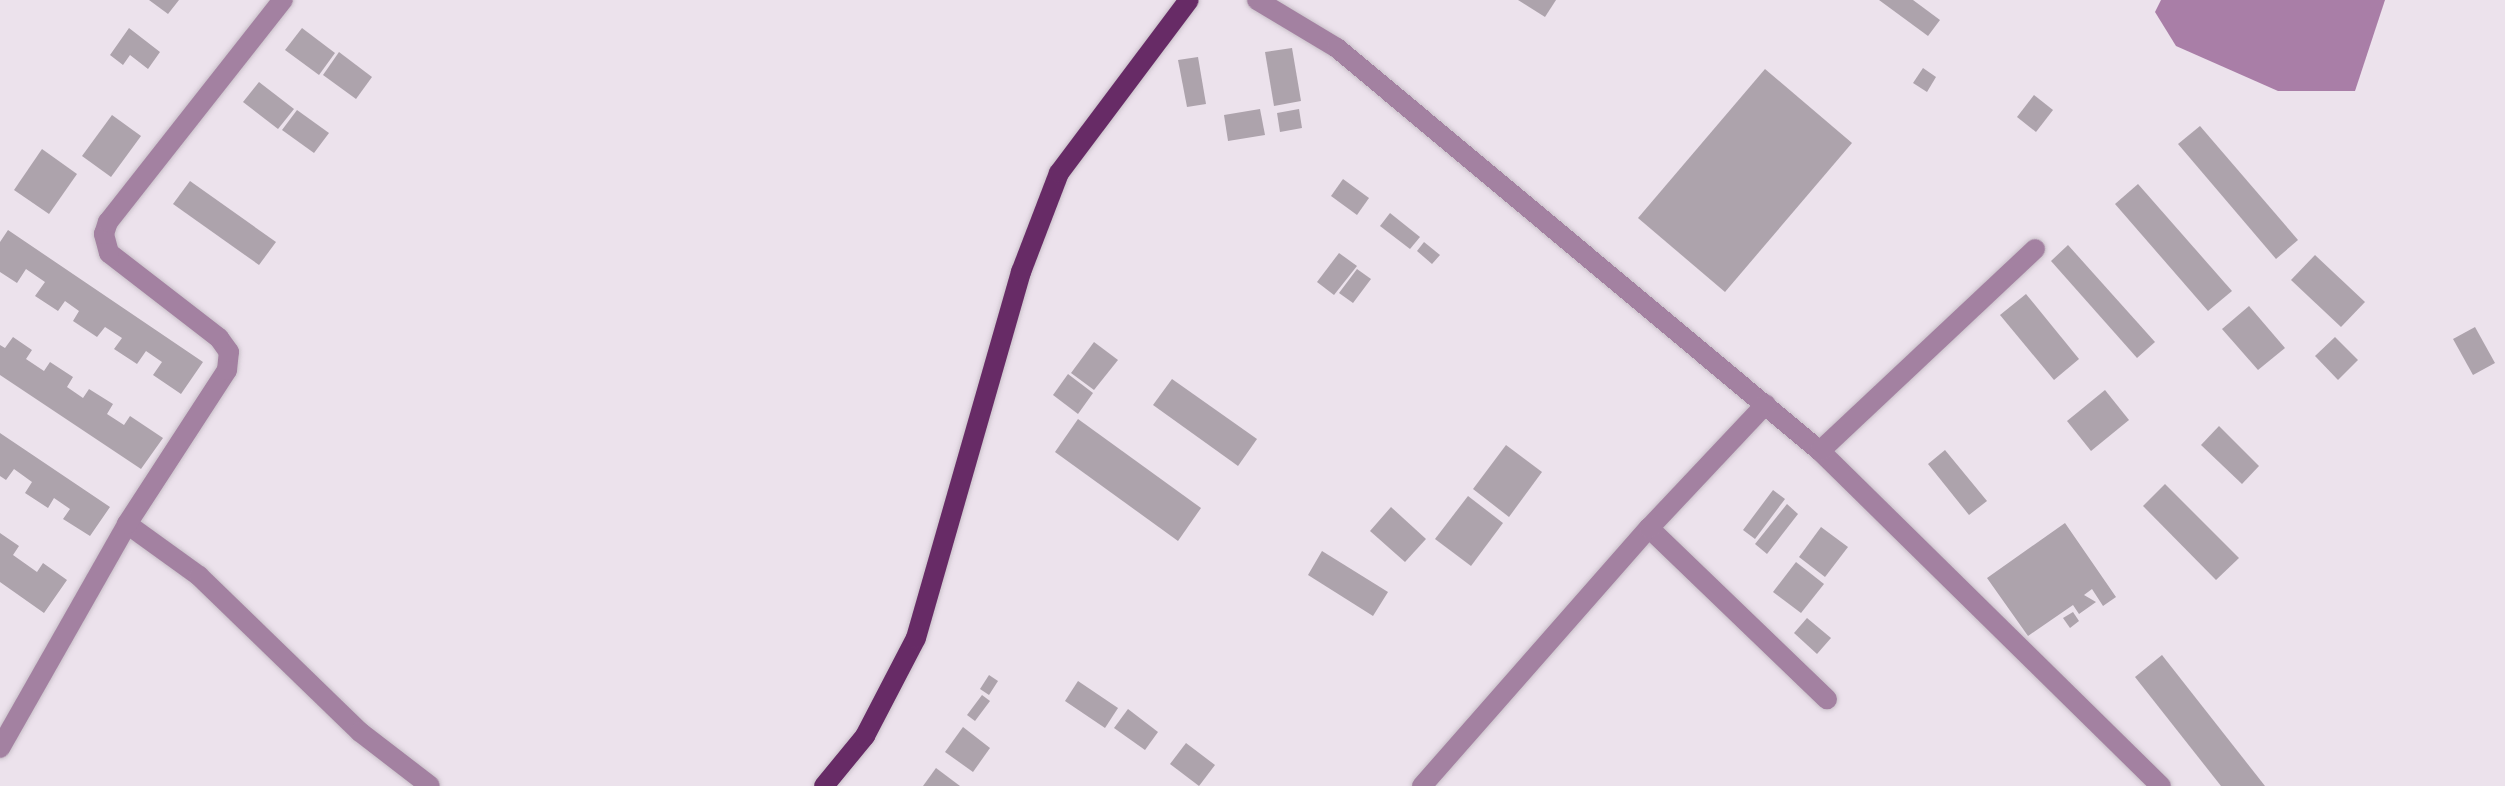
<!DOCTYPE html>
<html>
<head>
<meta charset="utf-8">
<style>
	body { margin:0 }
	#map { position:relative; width:2505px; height:786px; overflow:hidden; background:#ece2ec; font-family:"Open Sans",sans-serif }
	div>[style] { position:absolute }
	.water>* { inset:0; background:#a97ea7 }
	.building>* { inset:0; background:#ada3ac }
	.roads { filter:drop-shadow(0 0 2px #c8bfc8) drop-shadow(0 0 2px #c8bfc8) }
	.minor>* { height:20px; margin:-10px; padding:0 10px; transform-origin:10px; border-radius:10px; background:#a381a1 }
	.major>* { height:20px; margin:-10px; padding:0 10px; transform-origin:10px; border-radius:10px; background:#672b66 }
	span { translate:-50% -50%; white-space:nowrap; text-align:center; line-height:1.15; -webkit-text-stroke:7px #fff; paint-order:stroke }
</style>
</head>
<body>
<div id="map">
	<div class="water">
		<div style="clip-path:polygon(2161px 0,2385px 0,2355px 91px,2278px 91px,2176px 46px,2155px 12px)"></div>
	</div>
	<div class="building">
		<div style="clip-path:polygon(149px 0,179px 0,168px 14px)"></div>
		<div style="clip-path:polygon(1518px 0,1556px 0,1545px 17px)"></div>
		<div style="clip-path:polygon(1879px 0,1913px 0,1940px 20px,1928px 36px)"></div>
		<div style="clip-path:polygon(129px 28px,160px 52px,148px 69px,130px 55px,123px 65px,110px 55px)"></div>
		<div style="clip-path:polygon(302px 28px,335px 53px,319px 75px,285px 50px)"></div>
		<div style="clip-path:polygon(1292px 48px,1301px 101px,1274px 106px,1265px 52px)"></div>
		<div style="clip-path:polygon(339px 52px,372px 77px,356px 99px,323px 75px)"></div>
		<div style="clip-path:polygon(1198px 57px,1206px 104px,1187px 107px,1178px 60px)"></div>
		<div style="clip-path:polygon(1923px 68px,1936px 77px,1927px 92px,1913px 83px)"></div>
		<div style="clip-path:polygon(1765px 69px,1852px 143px,1725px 292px,1638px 218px)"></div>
		<div style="clip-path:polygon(259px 82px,294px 109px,278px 129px,243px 102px)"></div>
		<div style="clip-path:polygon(2034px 95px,2053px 110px,2036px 132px,2017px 117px)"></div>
		<div style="clip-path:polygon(1260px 109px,1265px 135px,1228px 141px,1224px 115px)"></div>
		<div style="clip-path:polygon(1299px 109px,1302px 128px,1280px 132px,1277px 113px)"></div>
		<div style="clip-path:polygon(297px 110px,329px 133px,314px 153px,282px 130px)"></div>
		<div style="clip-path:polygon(112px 115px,141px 136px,111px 177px,82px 156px)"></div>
		<div style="clip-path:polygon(2200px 126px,2298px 240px,2276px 259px,2178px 144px)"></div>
		<div style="clip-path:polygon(42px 149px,77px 174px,49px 214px,14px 190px)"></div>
		<div style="clip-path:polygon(1343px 179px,1369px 198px,1357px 215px,1331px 196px)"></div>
		<div style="clip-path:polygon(190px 181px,276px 242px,259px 265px,173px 204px)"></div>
		<div style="clip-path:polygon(2138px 184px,2232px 291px,2208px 311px,2115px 204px)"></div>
		<div style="clip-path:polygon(1390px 213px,1420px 237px,1410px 249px,1380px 226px)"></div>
		<div style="clip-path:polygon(8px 230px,203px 362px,181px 394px,153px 375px,162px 362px,146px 351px,137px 364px,114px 349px,122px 338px,105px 327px,97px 337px,73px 321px,79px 311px,65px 301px,58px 311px,35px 296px,45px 282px,26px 269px,17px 283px,0 272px,0 242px)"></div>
		<div style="clip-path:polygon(1424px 242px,1440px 255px,1432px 264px,1417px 251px)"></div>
		<div style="clip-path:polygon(2068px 245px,2155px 342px,2137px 358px,2051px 261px)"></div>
		<div style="clip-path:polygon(1339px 253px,1357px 266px,1334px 295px,1317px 282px)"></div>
		<div style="clip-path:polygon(2315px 255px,2365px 302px,2341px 327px,2291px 280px)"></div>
		<div style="clip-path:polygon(1357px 269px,1371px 279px,1353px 303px,1339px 293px)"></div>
		<div style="clip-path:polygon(2026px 294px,2079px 359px,2054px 380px,2000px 315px)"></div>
		<div style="clip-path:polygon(2249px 306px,2285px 348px,2258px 370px,2222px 329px)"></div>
		<div style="clip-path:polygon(2475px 327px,2495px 363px,2473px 375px,2453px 339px)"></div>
		<div style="clip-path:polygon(13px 337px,32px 350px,26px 359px,44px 371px,50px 362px,73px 377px,67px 387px,83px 398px,89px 389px,113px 404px,107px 414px,124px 425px,130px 416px,163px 438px,141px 469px,0 375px,0 345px,5px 348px)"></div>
		<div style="clip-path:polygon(2335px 337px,2358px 360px,2338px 380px,2315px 356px)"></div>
		<div style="clip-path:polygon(1094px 342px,1118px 360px,1094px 390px,1071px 373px)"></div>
		<div style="clip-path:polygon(1068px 374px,1093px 393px,1078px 414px,1053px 395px)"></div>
		<div style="clip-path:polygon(1172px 379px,1257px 439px,1238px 466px,1153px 405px)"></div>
		<div style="clip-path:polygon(2105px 390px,2129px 420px,2091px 451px,2067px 421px)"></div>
		<div style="clip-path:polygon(1078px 419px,1201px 508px,1178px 541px,1055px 452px)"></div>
		<div style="clip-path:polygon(2219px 426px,2259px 466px,2242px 484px,2201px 445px)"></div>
		<div style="clip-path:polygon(0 433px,110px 507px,90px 536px,63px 519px,70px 509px,54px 498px,48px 508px,25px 493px,32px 482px,14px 469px,6px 480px,0 476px)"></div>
		<div style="clip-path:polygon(1506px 445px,1542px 472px,1509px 517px,1473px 489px)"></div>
		<div style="clip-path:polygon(1945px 450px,1987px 501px,1969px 515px,1928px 464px)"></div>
		<div style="clip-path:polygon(2165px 484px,2239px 558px,2216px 580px,2143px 506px)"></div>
		<div style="clip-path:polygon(1773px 490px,1785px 499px,1755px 539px,1743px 530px)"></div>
		<div style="clip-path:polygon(1468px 496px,1503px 523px,1471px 566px,1435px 539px)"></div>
		<div style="clip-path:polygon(1787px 504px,1798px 514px,1767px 554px,1755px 544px)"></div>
		<div style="clip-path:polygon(1391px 507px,1426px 539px,1405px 562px,1370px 531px)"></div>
		<div style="clip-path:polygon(2065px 523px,2116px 597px,2103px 606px,2092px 589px,2084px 595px,2096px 602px,2079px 614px,2073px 605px,2028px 636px,1987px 578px)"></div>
		<div style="clip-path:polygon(1821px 527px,1848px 547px,1825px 577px,1799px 557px)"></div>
		<div style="clip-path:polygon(0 533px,19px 546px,13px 555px,37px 572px,43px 563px,67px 580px,44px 613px,0 582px)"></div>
		<div style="clip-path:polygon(1322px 551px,1388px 592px,1373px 616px,1308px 575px)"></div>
		<div style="clip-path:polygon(1796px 562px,1824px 584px,1801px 613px,1773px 592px)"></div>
		<div style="clip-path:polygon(2073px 612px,2079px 621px,2070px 628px,2063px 618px)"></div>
		<div style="clip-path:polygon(1807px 618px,1831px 638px,1817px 654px,1794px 633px)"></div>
		<div style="clip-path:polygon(2162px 655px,2265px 786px,2221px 786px,2135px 677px)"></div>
		<div style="clip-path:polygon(989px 675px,998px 681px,989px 695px,980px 689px)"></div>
		<div style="clip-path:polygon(1078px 681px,1118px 708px,1105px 728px,1065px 701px)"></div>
		<div style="clip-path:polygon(982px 695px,990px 701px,975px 721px,967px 715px)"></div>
		<div style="clip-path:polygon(1128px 709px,1158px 732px,1145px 750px,1114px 728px)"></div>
		<div style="clip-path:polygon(963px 727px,990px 748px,973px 772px,945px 752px)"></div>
		<div style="clip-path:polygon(1186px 743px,1215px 765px,1199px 786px,1170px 764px)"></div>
		<div style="clip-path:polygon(936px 768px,960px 786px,923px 786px)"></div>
	</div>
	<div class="roads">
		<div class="minor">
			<div style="left:1257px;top:0;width:93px;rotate:31deg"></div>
			<div style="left:1337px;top:48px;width:629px;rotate:39.84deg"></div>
			<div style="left:1820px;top:451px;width:478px;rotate:44.5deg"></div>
			<div style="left:1820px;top:451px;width:295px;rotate:-43.2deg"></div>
			<div style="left:127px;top:524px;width:89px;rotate:35.8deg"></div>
			<div style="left:199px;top:576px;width:224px;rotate:44.1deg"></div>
			<div style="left:360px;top:732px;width:88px;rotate:37.6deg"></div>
			<div style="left:1649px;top:528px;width:247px;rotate:43.9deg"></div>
			<div style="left:0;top:748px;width:257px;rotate:-60.4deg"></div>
			<div style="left:127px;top:524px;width:184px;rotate:-57deg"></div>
			<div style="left:227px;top:370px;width:18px;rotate:-84deg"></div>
			<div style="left:229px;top:352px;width:17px;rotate:-126deg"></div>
			<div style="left:219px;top:338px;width:139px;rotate:-142.3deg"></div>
			<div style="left:109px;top:253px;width:20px;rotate:-105deg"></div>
			<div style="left:104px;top:234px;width:13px;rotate:-72deg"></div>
			<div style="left:108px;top:222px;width:283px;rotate:-51.8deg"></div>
			<div style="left:1422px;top:786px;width:344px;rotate:-48.7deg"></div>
			<div style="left:1649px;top:528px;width:170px;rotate:-46.7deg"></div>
		</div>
		<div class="major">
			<div style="left:824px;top:786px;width:65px;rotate:-50.6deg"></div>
			<div style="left:865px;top:736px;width:110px;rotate:-62.5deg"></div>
			<div style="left:916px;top:638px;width:381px;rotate:-74deg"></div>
			<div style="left:1021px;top:272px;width:106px;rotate:-69deg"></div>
			<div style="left:1059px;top:173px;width:216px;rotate:-53.1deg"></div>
		</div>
	</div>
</div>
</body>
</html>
